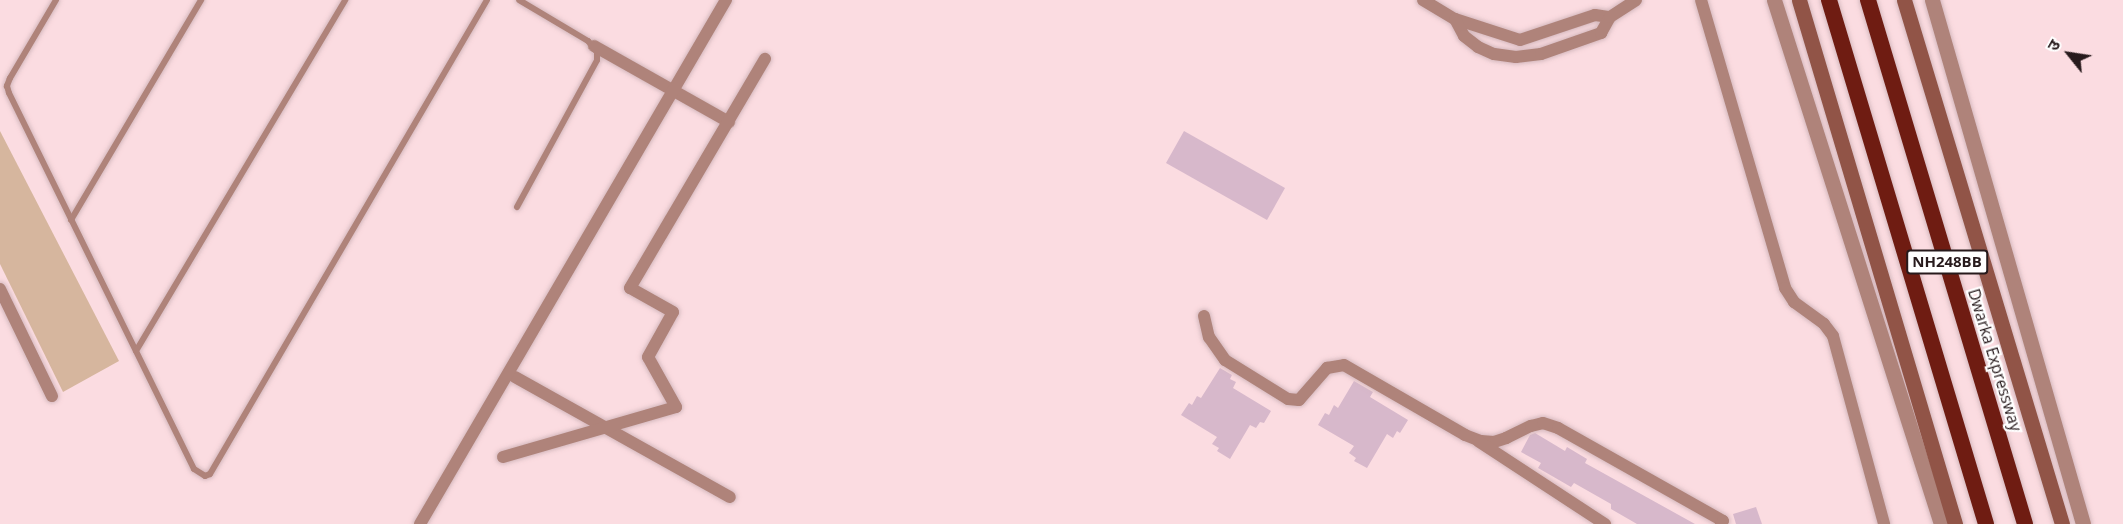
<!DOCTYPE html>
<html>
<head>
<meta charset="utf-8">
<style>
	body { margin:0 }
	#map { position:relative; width:2123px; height:524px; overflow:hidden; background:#fbdce1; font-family:"Open Sans","Noto Sans Devanagari",sans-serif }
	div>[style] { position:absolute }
	.green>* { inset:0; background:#d6b69e }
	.building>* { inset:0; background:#d7b8cb }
	.roads { filter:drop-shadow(0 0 2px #d5b9be) drop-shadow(0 0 2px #d5b9be) }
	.service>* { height:6px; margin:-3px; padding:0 3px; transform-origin:3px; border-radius:3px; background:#af837a }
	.minor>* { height:12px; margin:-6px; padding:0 6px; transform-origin:6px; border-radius:6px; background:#af837a }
	.tertiary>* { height:15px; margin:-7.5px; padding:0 7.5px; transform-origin:7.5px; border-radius:7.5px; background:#af837a }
	.secondary>* { height:15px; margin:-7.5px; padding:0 7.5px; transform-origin:7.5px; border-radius:7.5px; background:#915447 }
	.trunk>* { height:16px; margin:-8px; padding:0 8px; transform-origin:8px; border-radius:8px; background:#6f1c12 }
	span { translate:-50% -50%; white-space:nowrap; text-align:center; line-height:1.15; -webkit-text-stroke:4.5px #fff; paint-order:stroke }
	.shield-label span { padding:2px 4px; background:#fff; border:2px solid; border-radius:4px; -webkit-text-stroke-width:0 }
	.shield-label { font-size:15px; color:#271a1c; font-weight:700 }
	.street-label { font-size:16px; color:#271a1c }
	.north { position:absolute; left:2039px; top:24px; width:60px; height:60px; -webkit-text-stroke:4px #fff; paint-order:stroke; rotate:300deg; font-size:16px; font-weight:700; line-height:24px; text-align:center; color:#271a1c }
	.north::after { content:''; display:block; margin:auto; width:21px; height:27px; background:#271a1c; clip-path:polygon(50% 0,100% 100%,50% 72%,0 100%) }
</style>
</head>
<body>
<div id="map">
	<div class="green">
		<div style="clip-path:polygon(0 131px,119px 361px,63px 392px,0 264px)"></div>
	</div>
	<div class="building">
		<div style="clip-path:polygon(1184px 131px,1285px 188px,1267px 220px,1166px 163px)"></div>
		<div style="clip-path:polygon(1220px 368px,1232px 375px,1230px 379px,1236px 382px,1233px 388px,1271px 411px,1264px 423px,1260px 422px,1256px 428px,1250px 425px,1230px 459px,1217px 451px,1219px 448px,1212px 444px,1217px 437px,1181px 415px,1189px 403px,1192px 405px,1197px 396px,1201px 398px)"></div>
		<div style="clip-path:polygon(1354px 381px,1373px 392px,1370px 397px,1408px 420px,1400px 433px,1397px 431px,1393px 438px,1387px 434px,1367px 468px,1354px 461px,1356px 458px,1349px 453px,1354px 446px,1318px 425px,1325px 413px,1329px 415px,1334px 405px,1338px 408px)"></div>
		<div style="clip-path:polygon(1535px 433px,1565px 451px,1567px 447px,1587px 459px,1585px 463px,1695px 524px,1637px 524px,1611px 509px,1611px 504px,1574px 483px,1571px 487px,1552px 476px,1538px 468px,1541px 463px,1521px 452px,1530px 435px)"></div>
		<div style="clip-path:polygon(1756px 507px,1762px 524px,1736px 524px,1733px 514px)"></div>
	</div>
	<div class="roads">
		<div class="service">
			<div style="left:56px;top:0;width:91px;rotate:120.5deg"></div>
			<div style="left:10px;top:78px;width:9px;rotate:111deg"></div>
			<div style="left:7px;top:86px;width:7px;rotate:74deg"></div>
			<div style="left:9px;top:93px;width:419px;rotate:63.8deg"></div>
			<div style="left:194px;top:469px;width:13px;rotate:32deg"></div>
			<div style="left:205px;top:476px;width:5px;rotate:-22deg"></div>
			<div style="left:210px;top:474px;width:549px;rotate:-59.7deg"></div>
			<div style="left:517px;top:207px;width:167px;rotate:-61.4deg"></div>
			<div style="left:597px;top:60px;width:8px;rotate:-90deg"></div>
			<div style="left:597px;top:52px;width:14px;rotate:-129deg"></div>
			<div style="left:588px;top:41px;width:80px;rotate:-149.3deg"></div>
			<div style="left:71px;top:220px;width:256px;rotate:-59.4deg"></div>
			<div style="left:136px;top:351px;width:409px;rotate:-59.2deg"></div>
		</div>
		<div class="minor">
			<div style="left:1423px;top:0;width:37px;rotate:31deg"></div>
			<div style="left:1455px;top:19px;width:68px;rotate:17.9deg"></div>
			<div style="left:1520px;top:40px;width:79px;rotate:-18.4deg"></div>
			<div style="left:1595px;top:15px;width:15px;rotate:8deg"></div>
			<div style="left:1701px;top:0;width:300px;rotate:73.7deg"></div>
			<div style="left:1785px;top:288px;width:17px;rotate:57deg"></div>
			<div style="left:1794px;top:302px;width:37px;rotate:36deg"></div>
			<div style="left:1824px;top:324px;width:15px;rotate:53deg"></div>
			<div style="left:1833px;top:336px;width:195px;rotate:74.8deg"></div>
			<div style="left:1455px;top:19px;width:19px;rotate:62deg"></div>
			<div style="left:1464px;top:36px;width:18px;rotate:38deg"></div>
			<div style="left:1478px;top:47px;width:17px;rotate:24deg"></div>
			<div style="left:1494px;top:54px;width:22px;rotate:8deg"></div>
			<div style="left:1516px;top:57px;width:25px;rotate:-7deg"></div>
			<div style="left:1541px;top:54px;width:64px;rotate:-19.3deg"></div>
			<div style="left:1601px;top:33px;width:18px;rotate:-61deg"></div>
			<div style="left:1610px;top:17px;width:31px;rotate:-33deg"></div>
			<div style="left:594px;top:46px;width:155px;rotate:29.4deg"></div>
			<div style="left:0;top:289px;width:119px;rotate:64.1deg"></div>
			<div style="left:1204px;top:316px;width:22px;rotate:77deg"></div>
			<div style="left:1209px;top:337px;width:28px;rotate:55deg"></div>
			<div style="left:1225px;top:360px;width:74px;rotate:31.8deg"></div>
			<div style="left:1288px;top:399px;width:11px;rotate:5deg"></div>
			<div style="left:1299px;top:400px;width:43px;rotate:-48.8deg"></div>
			<div style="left:1327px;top:368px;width:17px;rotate:-10deg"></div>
			<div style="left:1344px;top:365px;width:140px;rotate:30deg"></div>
			<div style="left:1465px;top:435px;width:17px;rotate:21deg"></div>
			<div style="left:1481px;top:441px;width:13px;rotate:4deg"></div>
			<div style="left:1494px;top:442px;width:13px;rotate:-18deg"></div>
			<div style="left:1506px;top:438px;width:28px;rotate:-26deg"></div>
			<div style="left:1531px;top:426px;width:12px;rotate:-14deg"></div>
			<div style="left:1543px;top:423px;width:16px;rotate:18deg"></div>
			<div style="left:1558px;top:428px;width:189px;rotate:29.4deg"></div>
			<div style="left:1723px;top:521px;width:4px;rotate:124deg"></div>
			<div style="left:515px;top:377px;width:246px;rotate:29.2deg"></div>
			<div style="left:1478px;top:441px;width:152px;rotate:33.2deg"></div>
			<div style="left:503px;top:457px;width:180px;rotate:-16.1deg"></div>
			<div style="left:676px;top:407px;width:57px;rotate:-119.2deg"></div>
			<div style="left:648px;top:357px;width:51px;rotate:-60.9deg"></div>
			<div style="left:673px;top:312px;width:49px;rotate:-150.8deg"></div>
			<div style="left:630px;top:288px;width:266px;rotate:-59.5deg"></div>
			<div style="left:420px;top:524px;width:607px;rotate:-59.72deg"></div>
		</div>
		<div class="tertiary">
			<div style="left:1774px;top:0;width:550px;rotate:72.32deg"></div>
			<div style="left:1932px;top:0;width:545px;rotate:73.92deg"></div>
		</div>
		<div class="secondary">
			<div style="left:1799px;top:0;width:547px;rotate:73.42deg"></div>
			<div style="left:1904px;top:0;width:547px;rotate:73.22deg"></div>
		</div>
		<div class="trunk">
			<div style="left:1829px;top:0;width:547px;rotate:73.32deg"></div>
			<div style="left:1868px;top:0;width:547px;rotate:73.32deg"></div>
		</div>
	</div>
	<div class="shield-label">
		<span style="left:1947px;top:262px">NH248BB</span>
	</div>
	<div class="street-label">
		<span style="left:1995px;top:360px;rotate:73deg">Dwarka Expressway</span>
	</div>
	<div class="north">उ</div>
</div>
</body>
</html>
